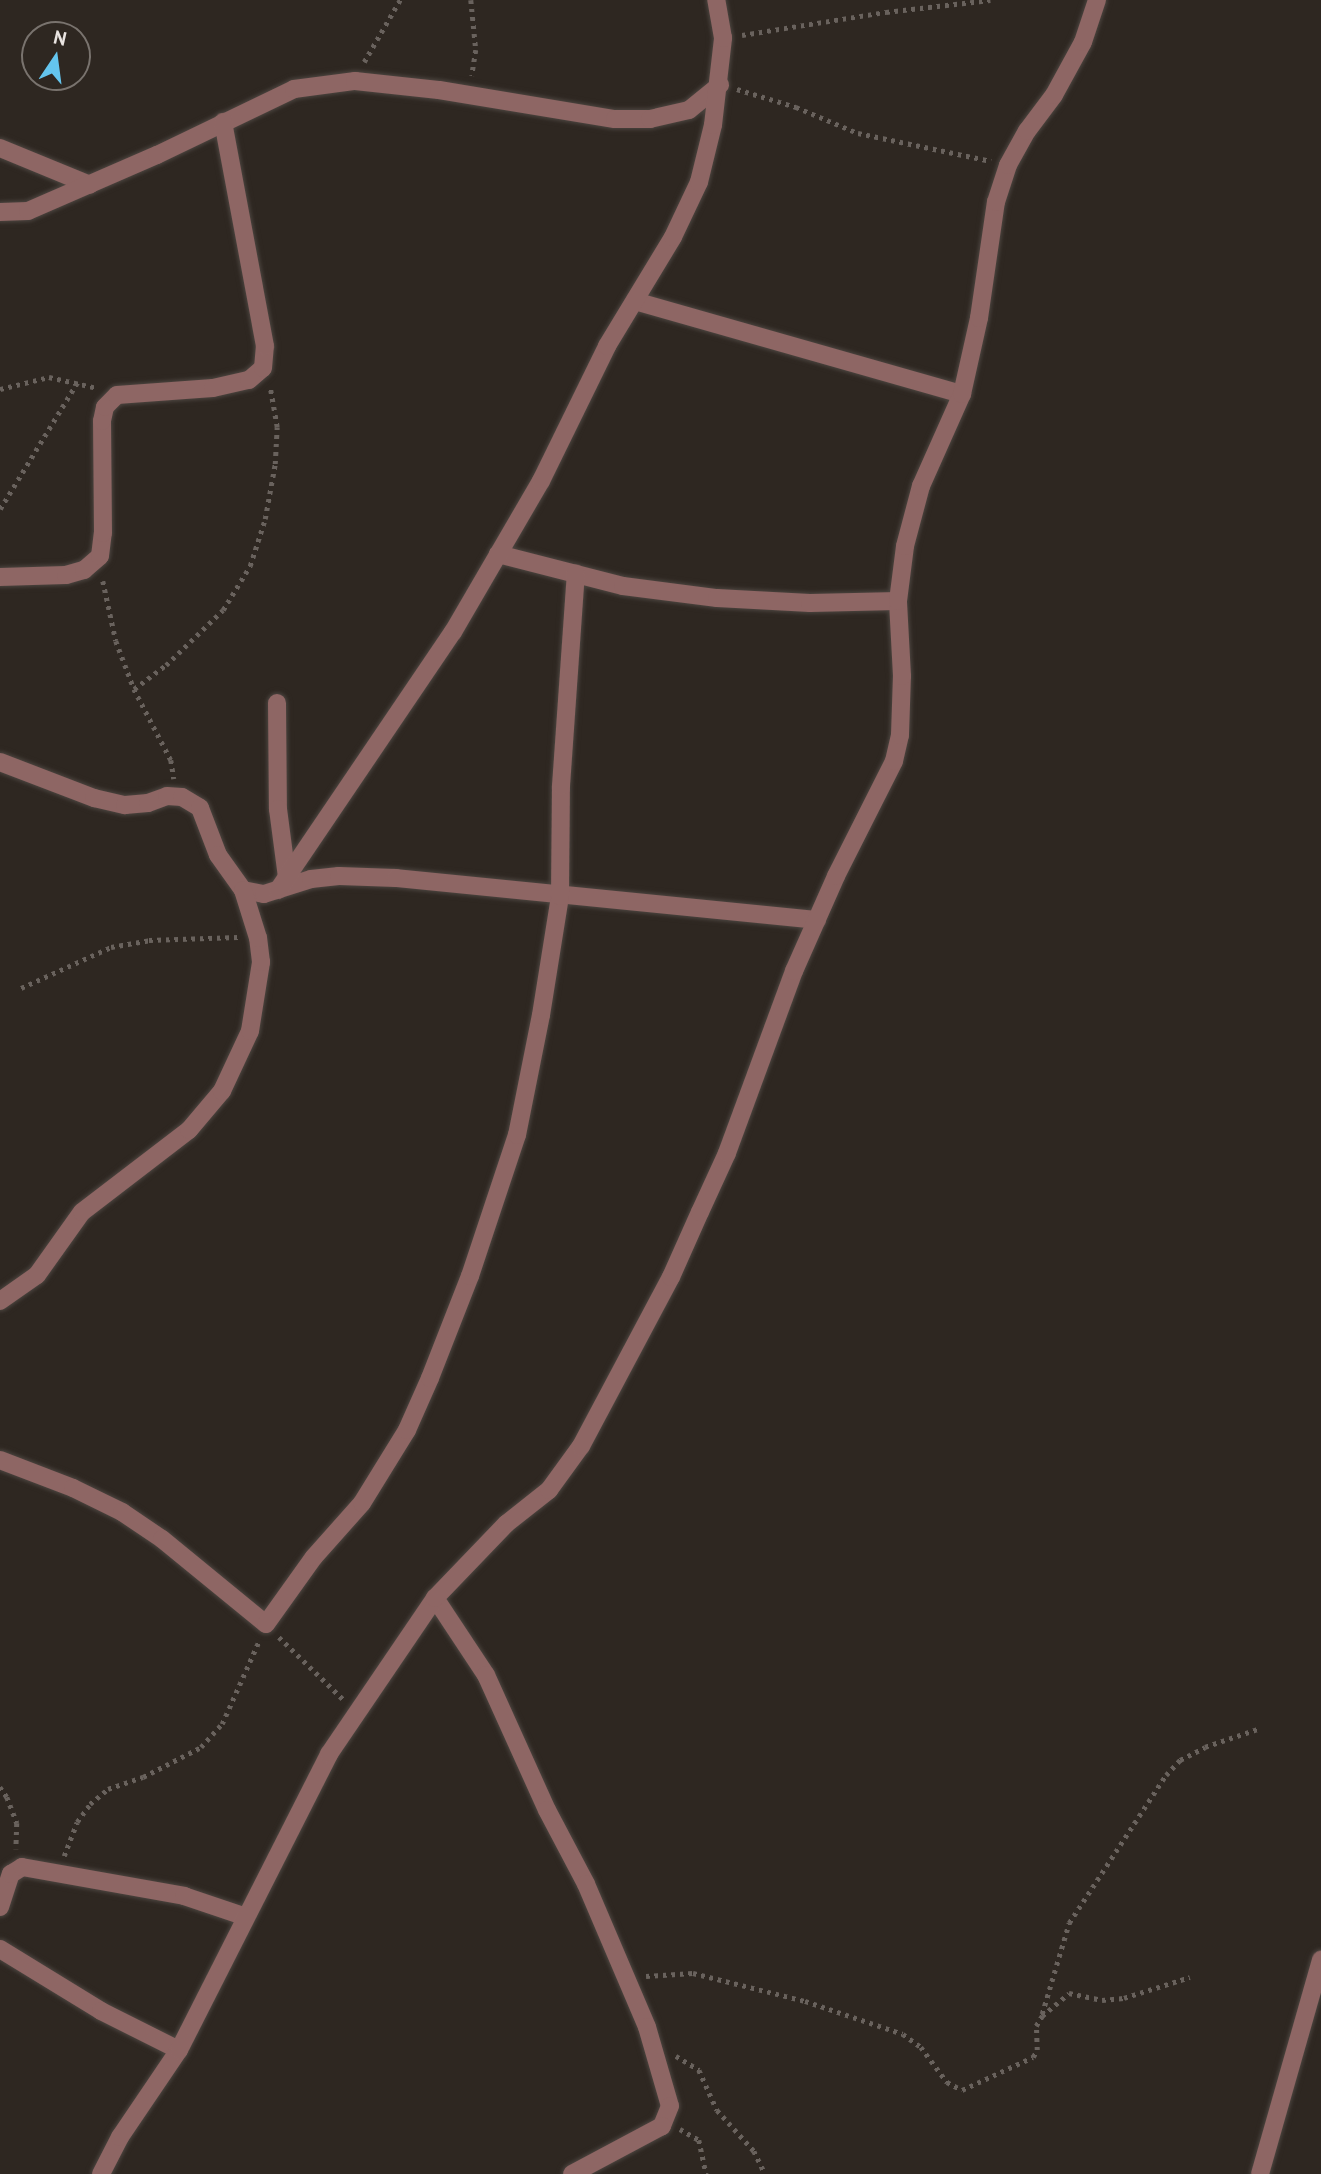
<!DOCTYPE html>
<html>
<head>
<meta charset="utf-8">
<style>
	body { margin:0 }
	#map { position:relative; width:1321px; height:2174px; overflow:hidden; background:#2e2721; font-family:"PT Sans",sans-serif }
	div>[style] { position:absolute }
	.path>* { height:4.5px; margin-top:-2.25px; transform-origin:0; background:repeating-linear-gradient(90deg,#69625d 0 3.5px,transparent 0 8.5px) }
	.roads { filter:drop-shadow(0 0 2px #4c4540) drop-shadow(0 0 2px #4c4540) }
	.minor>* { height:18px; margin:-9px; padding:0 9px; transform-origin:9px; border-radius:9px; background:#8e6664 }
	span { translate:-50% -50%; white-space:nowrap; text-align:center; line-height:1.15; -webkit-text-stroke:7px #2e2721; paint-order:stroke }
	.north { position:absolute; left:21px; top:21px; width:70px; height:70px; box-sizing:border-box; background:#2e2721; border:2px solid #79736e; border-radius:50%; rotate:13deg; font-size:19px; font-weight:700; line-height:28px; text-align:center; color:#e9e4e1 }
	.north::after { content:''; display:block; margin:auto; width:24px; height:32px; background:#64c5ee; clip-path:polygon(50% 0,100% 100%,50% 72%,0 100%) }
</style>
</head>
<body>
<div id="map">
	<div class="path">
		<div style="left:471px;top:0;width:50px;rotate:84.3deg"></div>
		<div style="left:476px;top:50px;width:26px;rotate:99deg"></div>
		<div style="left:742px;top:35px;width:146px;rotate:-9.1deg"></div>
		<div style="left:886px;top:12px;width:105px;rotate:-6.6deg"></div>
		<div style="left:364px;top:62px;width:72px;rotate:-59.9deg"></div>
		<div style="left:737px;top:89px;width:62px;rotate:17deg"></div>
		<div style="left:796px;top:107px;width:67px;rotate:22.8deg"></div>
		<div style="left:858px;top:133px;width:136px;rotate:11.9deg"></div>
		<div style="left:0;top:389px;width:50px;rotate:-13.8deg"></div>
		<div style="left:49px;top:377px;width:49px;rotate:12.9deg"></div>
		<div style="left:0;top:509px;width:150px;rotate:-58.6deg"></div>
		<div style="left:103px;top:581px;width:61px;rotate:77.8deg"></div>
		<div style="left:116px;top:641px;width:51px;rotate:69.4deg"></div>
		<div style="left:134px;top:689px;width:80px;rotate:62.5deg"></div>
		<div style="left:171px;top:760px;width:19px;rotate:81deg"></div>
		<div style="left:134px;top:689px;width:40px;rotate:-37deg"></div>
		<div style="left:166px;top:665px;width:79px;rotate:-44deg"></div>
		<div style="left:223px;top:610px;width:52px;rotate:-58.5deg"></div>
		<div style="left:250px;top:566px;width:49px;rotate:-72.3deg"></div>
		<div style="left:265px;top:519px;width:56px;rotate:-79.7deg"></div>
		<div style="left:275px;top:464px;width:37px;rotate:-87deg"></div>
		<div style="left:277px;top:427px;width:40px;rotate:-100deg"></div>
		<div style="left:21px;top:988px;width:99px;rotate:-24.5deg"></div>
		<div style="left:111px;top:947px;width:39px;rotate:-10deg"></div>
		<div style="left:149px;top:940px;width:89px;rotate:-1.9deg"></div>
		<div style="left:279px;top:1637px;width:89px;rotate:44.1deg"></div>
		<div style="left:0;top:1787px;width:12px;rotate:55deg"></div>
		<div style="left:7px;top:1797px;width:28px;rotate:69deg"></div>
		<div style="left:17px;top:1823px;width:26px;rotate:92deg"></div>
		<div style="left:64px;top:1856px;width:36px;rotate:-69deg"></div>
		<div style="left:77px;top:1822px;width:22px;rotate:-54deg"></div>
		<div style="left:90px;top:1804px;width:23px;rotate:-40deg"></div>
		<div style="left:108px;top:1789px;width:37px;rotate:-19deg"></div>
		<div style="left:143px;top:1777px;width:65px;rotate:-27.3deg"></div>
		<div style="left:201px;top:1747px;width:31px;rotate:-48deg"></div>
		<div style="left:222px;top:1724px;width:91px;rotate:-66deg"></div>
		<div style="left:646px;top:1976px;width:47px;rotate:-3.7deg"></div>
		<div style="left:693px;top:1973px;width:115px;rotate:14deg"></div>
		<div style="left:805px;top:2001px;width:103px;rotate:18.6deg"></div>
		<div style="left:903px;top:2034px;width:22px;rotate:36deg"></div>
		<div style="left:921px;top:2047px;width:44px;rotate:53.4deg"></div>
		<div style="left:947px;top:2082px;width:17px;rotate:28deg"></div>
		<div style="left:962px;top:2090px;width:78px;rotate:-24.9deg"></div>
		<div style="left:1033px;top:2057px;width:8px;rotate:-60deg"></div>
		<div style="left:1037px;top:2050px;width:24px;rotate:-92deg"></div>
		<div style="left:1036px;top:2026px;width:12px;rotate:-59deg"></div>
		<div style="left:1042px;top:2016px;width:35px;rotate:-40deg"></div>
		<div style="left:1069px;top:1993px;width:34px;rotate:12deg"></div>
		<div style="left:1102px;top:2000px;width:22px;rotate:-5deg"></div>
		<div style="left:1124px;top:1998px;width:69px;rotate:-17.7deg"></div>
		<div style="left:1042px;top:2014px;width:95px;rotate:-73.5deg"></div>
		<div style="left:1069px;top:1923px;width:177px;rotate:-56.8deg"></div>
		<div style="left:1166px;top:1775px;width:21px;rotate:-47deg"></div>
		<div style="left:1180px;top:1760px;width:28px;rotate:-27deg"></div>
		<div style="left:1205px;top:1747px;width:56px;rotate:-18.8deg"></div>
		<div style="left:676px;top:2056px;width:27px;rotate:31deg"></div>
		<div style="left:699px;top:2070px;width:44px;rotate:65.8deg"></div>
		<div style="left:717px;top:2110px;width:55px;rotate:47.9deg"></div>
		<div style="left:754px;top:2151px;width:25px;rotate:64deg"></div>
		<div style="left:680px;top:2129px;width:22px;rotate:30deg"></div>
		<div style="left:699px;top:2140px;width:35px;rotate:78deg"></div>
	</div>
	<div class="roads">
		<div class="minor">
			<div style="left:0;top:148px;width:97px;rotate:22.3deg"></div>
			<div style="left:0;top:212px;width:28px;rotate:-2deg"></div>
			<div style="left:28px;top:211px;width:141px;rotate:-23.5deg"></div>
			<div style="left:157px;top:155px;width:152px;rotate:-25.7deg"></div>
			<div style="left:294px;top:89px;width:62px;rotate:-7.5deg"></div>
			<div style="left:355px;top:81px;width:84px;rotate:6.1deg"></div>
			<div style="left:439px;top:90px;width:178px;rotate:9.4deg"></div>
			<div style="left:615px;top:119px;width:35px"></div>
			<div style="left:650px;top:119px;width:40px;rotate:-13deg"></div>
			<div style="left:689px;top:110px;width:40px;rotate:-39deg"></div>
			<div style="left:635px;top:301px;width:340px;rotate:15.9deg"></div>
			<div style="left:498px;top:554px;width:129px;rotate:14.4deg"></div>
			<div style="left:623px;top:586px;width:95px;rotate:7.3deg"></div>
			<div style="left:717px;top:598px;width:93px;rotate:3.1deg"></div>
			<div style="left:810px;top:603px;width:88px;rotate:-1.3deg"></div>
			<div style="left:0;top:577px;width:66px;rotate:-1.7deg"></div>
			<div style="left:66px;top:575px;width:19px;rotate:-16deg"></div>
			<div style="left:84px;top:570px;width:21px;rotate:-41deg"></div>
			<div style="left:100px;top:556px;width:23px;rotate:-83deg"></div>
			<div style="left:103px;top:533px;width:112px;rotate:-90.5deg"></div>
			<div style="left:102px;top:421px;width:14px;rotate:-78deg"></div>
			<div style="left:105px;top:407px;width:17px;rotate:-45deg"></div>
			<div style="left:117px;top:395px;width:96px;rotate:-4.2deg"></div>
			<div style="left:213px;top:388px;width:37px;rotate:-13deg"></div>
			<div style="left:249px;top:380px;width:18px;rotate:-41deg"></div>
			<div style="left:263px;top:368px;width:22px;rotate:-85deg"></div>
			<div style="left:265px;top:346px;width:228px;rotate:-100.6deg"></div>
			<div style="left:277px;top:703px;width:106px;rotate:89.5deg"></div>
			<div style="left:278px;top:809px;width:69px;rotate:82.5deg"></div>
			<div style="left:0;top:762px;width:101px;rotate:21deg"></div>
			<div style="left:94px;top:798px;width:32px;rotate:13deg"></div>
			<div style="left:125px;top:805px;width:23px;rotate:-5deg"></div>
			<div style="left:148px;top:803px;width:20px;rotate:-20deg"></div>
			<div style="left:167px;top:796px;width:15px;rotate:4deg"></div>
			<div style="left:182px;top:797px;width:21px;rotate:31deg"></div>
			<div style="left:200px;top:808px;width:50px;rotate:69deg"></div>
			<div style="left:218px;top:855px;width:43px;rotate:54.5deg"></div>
			<div style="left:243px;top:890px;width:21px;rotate:11deg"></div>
			<div style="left:264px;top:894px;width:49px;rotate:-17.7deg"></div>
			<div style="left:311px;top:879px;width:28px;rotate:-6deg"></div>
			<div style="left:339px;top:876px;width:57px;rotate:2deg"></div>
			<div style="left:396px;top:878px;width:423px;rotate:5.7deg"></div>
			<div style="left:278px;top:890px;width:312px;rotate:-55.9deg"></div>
			<div style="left:453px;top:632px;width:175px;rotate:-59.8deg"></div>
			<div style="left:541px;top:481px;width:150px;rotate:-63.9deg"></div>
			<div style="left:607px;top:346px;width:127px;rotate:-58.8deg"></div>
			<div style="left:673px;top:237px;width:61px;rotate:-64.7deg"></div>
			<div style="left:699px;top:182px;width:59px;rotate:-76.2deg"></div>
			<div style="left:713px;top:125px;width:88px;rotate:-83.4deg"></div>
			<div style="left:723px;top:38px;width:39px;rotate:-100deg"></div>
			<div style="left:0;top:1301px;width:45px;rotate:-35.1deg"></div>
			<div style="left:37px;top:1275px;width:77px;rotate:-54.5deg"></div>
			<div style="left:82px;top:1212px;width:135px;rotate:-37.5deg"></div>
			<div style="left:189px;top:1130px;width:51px;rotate:-49.8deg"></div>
			<div style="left:222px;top:1091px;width:66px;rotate:-65deg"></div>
			<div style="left:250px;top:1031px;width:70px;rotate:-80.9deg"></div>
			<div style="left:261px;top:962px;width:24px;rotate:-97deg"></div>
			<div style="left:258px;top:938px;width:50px;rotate:-107.4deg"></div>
			<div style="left:0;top:1460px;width:78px;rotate:21deg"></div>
			<div style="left:73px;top:1488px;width:55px;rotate:26.1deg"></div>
			<div style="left:122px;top:1512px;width:48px;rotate:34deg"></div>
			<div style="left:162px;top:1539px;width:134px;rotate:39.3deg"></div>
			<div style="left:266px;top:1624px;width:82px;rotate:-54.4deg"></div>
			<div style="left:314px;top:1557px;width:72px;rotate:-48.4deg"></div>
			<div style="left:362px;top:1503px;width:86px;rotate:-58.3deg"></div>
			<div style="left:407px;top:1430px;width:57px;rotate:-66.1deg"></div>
			<div style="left:430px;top:1378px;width:110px;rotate:-68.6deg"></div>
			<div style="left:470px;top:1276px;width:149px;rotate:-71.6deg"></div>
			<div style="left:517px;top:1135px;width:122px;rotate:-78.7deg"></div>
			<div style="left:541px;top:1015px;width:121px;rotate:-80.9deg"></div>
			<div style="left:560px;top:896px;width:110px;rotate:-89.5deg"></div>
			<div style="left:561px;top:786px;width:213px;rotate:-86deg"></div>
			<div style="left:435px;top:1598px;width:92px;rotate:56.5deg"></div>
			<div style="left:486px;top:1675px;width:148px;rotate:65.7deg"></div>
			<div style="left:547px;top:1810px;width:84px;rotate:62.2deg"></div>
			<div style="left:586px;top:1884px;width:155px;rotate:66.9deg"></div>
			<div style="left:647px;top:2027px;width:82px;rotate:73.8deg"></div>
			<div style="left:670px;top:2106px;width:22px;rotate:112deg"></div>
			<div style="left:662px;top:2126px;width:102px;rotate:151.9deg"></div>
			<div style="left:0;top:1907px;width:35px;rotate:-72deg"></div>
			<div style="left:11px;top:1874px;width:13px;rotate:-32deg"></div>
			<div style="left:22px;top:1867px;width:165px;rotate:10.1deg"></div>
			<div style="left:184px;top:1896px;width:65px;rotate:18.7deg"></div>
			<div style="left:0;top:1949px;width:119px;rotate:31.5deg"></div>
			<div style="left:101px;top:2011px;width:87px;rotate:26.6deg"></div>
			<div style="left:101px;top:2174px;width:42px;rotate:-62.8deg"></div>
			<div style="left:120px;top:2137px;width:105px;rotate:-55.9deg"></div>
			<div style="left:179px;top:2050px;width:332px;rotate:-63.1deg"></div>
			<div style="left:329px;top:1754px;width:189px;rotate:-55.8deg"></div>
			<div style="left:435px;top:1598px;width:103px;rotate:-46.2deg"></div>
			<div style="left:506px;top:1524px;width:55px;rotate:-38.3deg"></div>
			<div style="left:549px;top:1490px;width:54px;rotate:-54deg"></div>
			<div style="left:581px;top:1446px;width:191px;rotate:-62deg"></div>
			<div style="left:671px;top:1277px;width:71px;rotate:-66deg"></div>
			<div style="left:700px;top:1212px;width:65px;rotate:-65.4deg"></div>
			<div style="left:727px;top:1153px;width:194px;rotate:-69.8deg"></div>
			<div style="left:794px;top:971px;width:104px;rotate:-66.1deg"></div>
			<div style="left:836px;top:876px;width:129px;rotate:-63.2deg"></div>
			<div style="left:894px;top:761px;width:27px;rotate:-77deg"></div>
			<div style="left:900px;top:735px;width:59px;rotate:-88.1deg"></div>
			<div style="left:902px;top:676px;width:75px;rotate:-93.1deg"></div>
			<div style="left:898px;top:601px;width:55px;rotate:-82.7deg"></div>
			<div style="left:905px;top:546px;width:62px;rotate:-75.1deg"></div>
			<div style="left:921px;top:486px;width:101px;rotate:-66deg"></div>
			<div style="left:962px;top:394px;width:78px;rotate:-77.4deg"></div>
			<div style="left:979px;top:318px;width:117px;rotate:-81.7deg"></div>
			<div style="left:996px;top:202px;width:39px;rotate:-72deg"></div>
			<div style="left:1008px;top:165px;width:39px;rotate:-61deg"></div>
			<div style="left:1027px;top:131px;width:45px;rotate:-53.1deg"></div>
			<div style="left:1054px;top:95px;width:60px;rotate:-61.3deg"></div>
			<div style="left:1083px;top:42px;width:44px;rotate:-71.6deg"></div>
			<div style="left:1260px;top:2174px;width:223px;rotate:-74.1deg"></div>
		</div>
	</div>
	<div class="north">N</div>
</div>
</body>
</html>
